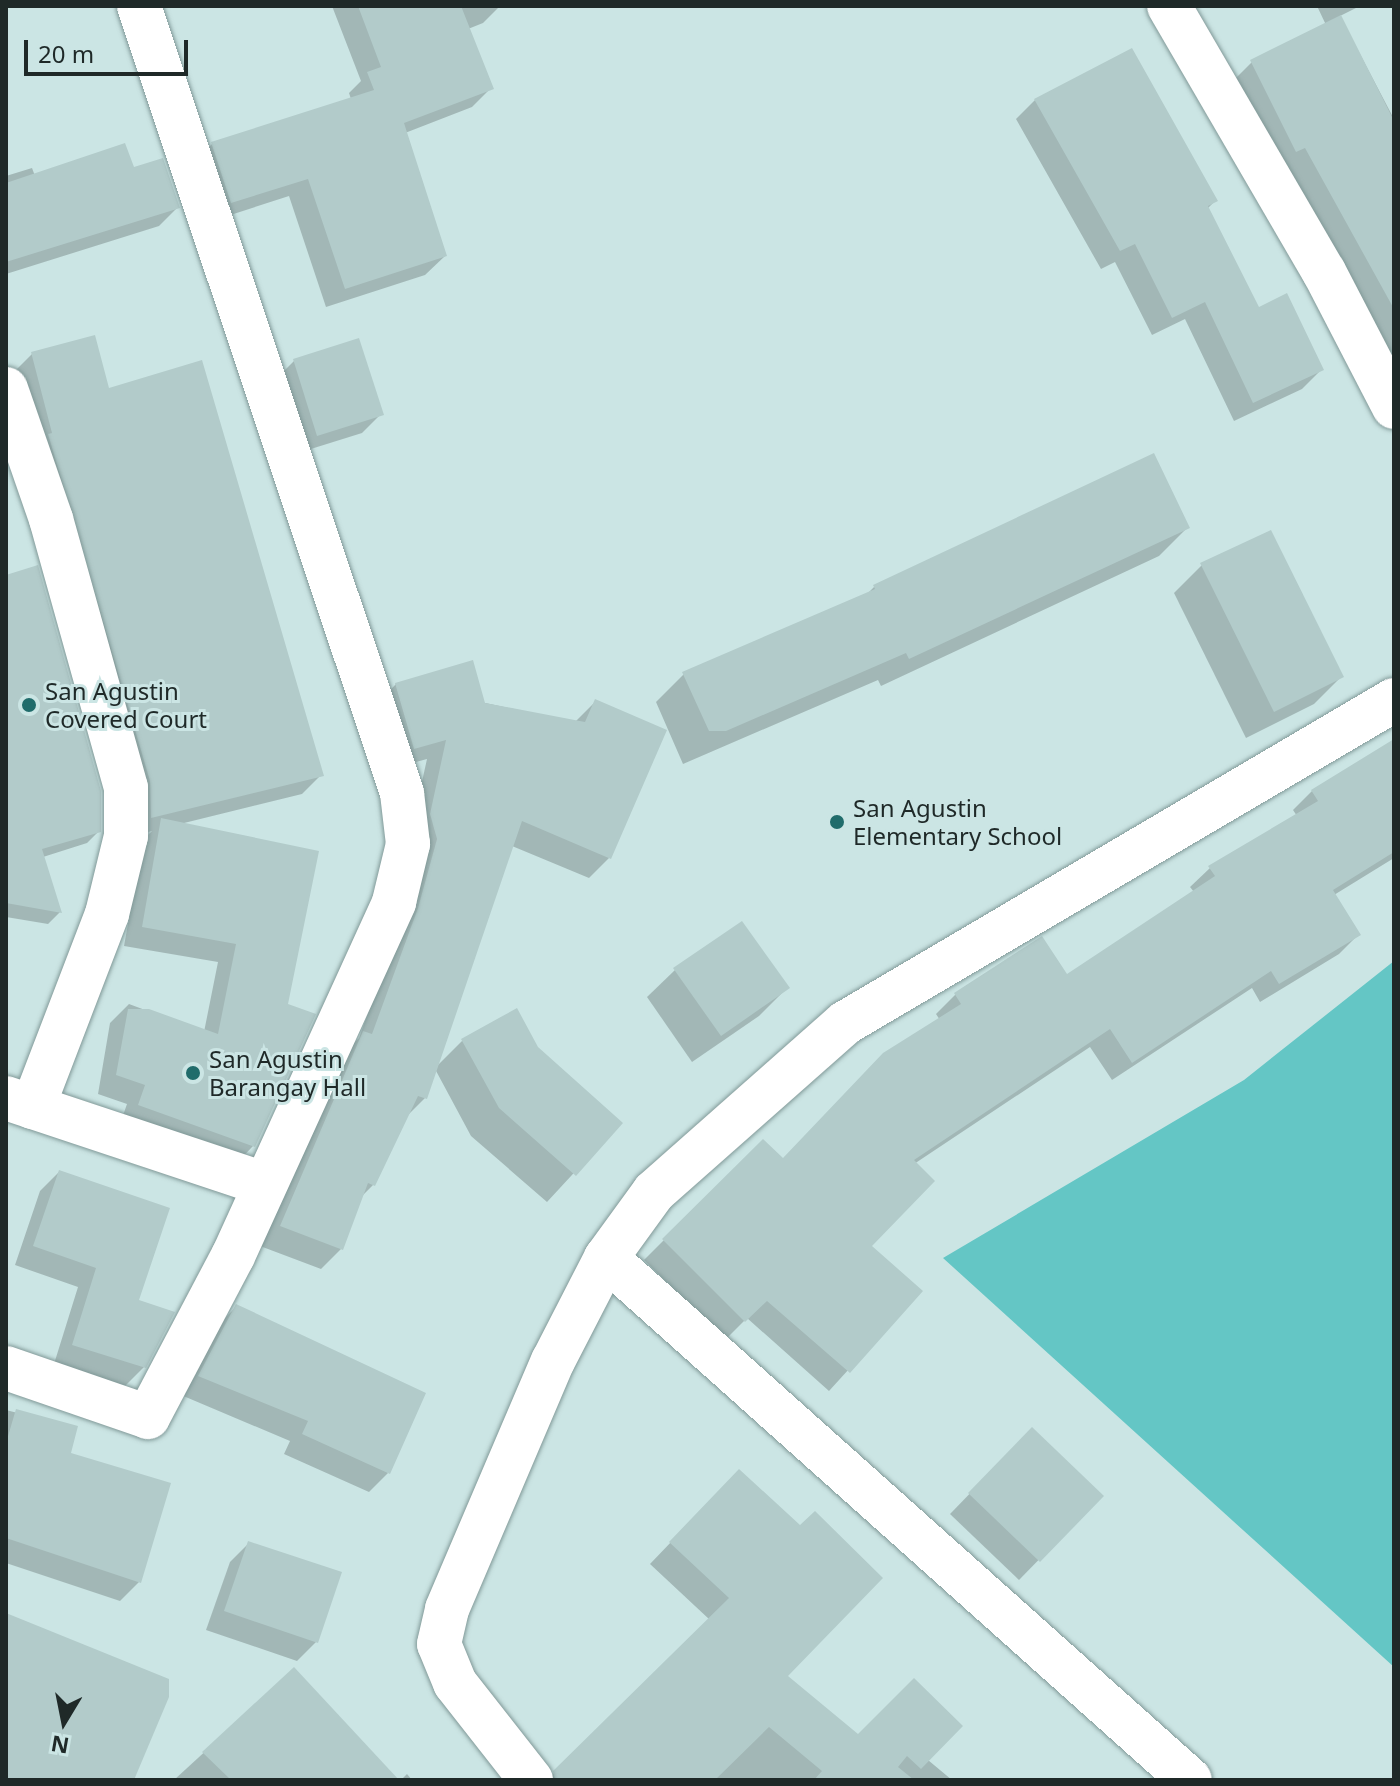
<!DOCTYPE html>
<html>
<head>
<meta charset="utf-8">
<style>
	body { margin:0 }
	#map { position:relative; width:1400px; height:1786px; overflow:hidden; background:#cbe5e4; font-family:"Noto Sans",sans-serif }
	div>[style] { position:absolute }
	.green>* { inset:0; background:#64c6c5 }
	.shadow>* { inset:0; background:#0003 }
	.building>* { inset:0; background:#b2cbca }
	.roads { filter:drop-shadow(0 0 2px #819998) drop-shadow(0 0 2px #819998) }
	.minor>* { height:44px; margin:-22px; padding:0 22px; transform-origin:22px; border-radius:22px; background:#fff }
	.dots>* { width:22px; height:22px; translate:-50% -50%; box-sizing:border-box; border:4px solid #cbe5e4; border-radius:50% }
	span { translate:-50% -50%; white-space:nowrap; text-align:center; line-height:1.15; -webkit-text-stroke:6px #cbe5e4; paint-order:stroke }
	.poi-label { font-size:24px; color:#1f2928 }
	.left { translate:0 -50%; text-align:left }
	.frame { position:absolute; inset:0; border:8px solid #1f2928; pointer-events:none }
	.north { position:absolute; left:24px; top:1682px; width:80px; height:80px; -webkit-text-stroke:6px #cbe5e4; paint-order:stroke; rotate:190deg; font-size:22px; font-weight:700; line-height:32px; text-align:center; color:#1f2928 }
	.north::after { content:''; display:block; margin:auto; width:28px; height:36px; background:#1f2928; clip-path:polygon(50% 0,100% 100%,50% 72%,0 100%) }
	.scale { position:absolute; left:24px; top:40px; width:164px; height:36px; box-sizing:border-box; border:4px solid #1f2928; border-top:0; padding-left:10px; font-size:24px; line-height:28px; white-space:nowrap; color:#1f2928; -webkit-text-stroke:6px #cbe5e4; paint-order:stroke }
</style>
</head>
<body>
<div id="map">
	<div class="green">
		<div style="clip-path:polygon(1394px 961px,1394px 1667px,943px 1258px,1244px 1080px)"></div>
	</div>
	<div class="shadow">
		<div style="clip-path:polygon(332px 6px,500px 6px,483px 23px,468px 29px,491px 88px,472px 107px,405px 133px,445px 256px,425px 275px,326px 307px,289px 196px,212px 221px,193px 163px,212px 144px,351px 99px,349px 93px,361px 81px)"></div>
		<div style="clip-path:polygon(1317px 6px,1360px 6px,1340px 16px,1394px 119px,1394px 378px,1233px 81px,1252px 62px,1326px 25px)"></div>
		<div style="clip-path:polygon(1035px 100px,1216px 200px,1207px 209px,1258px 310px,1321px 370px,1302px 389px,1234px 421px,1185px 319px,1152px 335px,1115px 262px,1101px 269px,1016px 119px)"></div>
		<div style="clip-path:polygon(32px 168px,35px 176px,132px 170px,178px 207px,159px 226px,6px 274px,6px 176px)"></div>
		<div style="clip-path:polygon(32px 354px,108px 391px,321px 775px,302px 794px,180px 824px,317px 852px,253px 1146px,234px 1166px,120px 1124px,127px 1104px,98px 1094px,110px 1023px,129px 1004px,204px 1032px,218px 962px,124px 946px,143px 840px,152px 831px,133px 836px,13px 373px)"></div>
		<div style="clip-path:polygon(294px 361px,381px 414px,362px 433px,298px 453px,275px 380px)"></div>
		<div style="clip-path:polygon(1187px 528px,1159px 556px,881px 686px,878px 680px,683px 764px,656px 702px,684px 674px,866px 595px,875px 586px)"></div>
		<div style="clip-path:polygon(1202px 565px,1342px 676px,1314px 704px,1246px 738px,1174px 593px)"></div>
		<div style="clip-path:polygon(6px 577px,99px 831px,87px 843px,43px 857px,60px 912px,48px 924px,6px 917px)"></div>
		<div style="clip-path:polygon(396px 684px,575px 722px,595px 702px,609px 858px,589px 878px,512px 846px,436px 1067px,462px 1041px,536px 1048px,620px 1123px,547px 1202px,471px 1136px,435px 1069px,425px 1098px,405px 1118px,373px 1185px,361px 1197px,341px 1249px,321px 1269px,260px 1246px,343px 1054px,359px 1038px,398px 930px,410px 836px,427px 759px,394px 768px,376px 705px)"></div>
		<div style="clip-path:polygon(1394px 750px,1394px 858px,1334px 895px,1358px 935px,1339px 954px,1260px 1002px,1252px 988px,1112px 1080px,1090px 1047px,914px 1164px,869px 1246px,920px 1291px,829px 1391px,747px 1318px,725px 1340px,644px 1260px,763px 1141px,782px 1160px,940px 1020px,936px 1014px,955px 995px,1041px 939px,1067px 977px,1194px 892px,1190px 887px,1210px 868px,1297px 816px,1293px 810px,1312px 791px)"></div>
		<div style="clip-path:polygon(675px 970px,787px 988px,759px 1016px,692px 1062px,647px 997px)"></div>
		<div style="clip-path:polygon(59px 1172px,136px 1301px,144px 1367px,125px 1386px,54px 1364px,78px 1287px,15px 1265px,40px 1191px)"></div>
		<div style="clip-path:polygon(236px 1307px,388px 1473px,369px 1492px,284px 1454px,290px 1441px,181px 1395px,217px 1326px)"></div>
		<div style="clip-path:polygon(6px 1410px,76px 1428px,68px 1454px,169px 1485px,139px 1582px,120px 1601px,6px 1563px)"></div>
		<div style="clip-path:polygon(1013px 1449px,1101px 1496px,1019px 1580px,950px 1514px)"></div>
		<div style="clip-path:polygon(719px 1492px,785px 1676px,858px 1737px,928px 1760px,952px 1780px,547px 1780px,710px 1620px,650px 1564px)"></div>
		<div style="clip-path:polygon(249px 1543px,316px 1642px,297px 1661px,206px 1630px,230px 1562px)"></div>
		<div style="clip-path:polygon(294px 1670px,396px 1780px,174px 1780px)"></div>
		<div style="clip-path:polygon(407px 1774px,412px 1780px,401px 1780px)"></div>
	</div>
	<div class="building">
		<div style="clip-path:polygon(358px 6px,461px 6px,494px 89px,404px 123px,447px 256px,345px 289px,308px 179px,231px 203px,211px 142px,374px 90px,367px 72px,381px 67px)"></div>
		<div style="clip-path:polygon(1341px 15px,1394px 121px,1394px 309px,1305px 148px,1296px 152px,1250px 60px)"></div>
		<div style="clip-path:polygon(1132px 48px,1218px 201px,1208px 206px,1259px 307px,1287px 293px,1324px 370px,1253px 403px,1205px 302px,1172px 318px,1135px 244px,1120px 251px,1034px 99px)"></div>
		<div style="clip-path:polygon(125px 143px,134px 167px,163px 158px,180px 208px,6px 262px,6px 183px)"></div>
		<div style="clip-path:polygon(95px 335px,109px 388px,202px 360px,324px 776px,151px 818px,150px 781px,48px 434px,52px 433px,31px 352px)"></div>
		<div style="clip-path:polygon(359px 338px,384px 415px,317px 436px,293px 359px)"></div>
		<div style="clip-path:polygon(1154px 453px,1190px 528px,909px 659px,906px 653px,726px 731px,709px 731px,682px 672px,875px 589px,873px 585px)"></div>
		<div style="clip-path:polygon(1271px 530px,1344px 677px,1274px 712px,1200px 563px)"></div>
		<div style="clip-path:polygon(38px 565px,101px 791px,101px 832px,42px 849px,62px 913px,6px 903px,6px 575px)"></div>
		<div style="clip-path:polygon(473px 660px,485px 703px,585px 722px,595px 699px,667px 730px,611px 859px,522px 821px,427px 1099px,418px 1096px,375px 1186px,368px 1183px,343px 1250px,280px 1226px,363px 1031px,372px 1034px,418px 908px,437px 839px,430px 814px,446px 740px,414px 749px,395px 683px)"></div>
		<div style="clip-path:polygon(1394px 739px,1394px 852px,1333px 890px,1361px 935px,1279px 984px,1271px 971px,1132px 1063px,1110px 1029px,914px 1160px,935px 1181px,872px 1246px,923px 1291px,850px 1373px,767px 1301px,745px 1322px,662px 1239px,763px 1139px,783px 1158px,883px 1053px,961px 1004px,954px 993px,1042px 936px,1067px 974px,1215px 876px,1208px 866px,1318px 801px,1311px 790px)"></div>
		<div style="clip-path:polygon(161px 818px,319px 851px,288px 1004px,316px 1014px,255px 1147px,138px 1105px,145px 1085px,116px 1075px,128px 1009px,149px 1009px,218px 1034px,236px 944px,142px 927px)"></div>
		<div style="clip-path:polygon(742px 921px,790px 988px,721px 1036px,673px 968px)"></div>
		<div style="clip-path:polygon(517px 1008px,538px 1047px,623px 1123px,576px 1176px,499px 1108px,461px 1039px)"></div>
		<div style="clip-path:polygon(59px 1170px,170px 1208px,139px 1300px,175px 1312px,146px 1368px,72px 1345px,96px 1268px,33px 1246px)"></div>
		<div style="clip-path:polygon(236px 1304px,426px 1393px,390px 1474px,302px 1434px,308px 1421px,198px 1376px)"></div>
		<div style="clip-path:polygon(16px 1409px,78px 1426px,71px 1453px,171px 1483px,141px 1583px,6px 1538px,6px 1443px)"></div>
		<div style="clip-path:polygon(1032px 1427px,1104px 1496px,1040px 1562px,968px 1493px)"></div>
		<div style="clip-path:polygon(739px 1469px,800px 1525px,815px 1511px,883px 1578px,788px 1676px,858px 1734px,914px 1678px,963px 1726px,921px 1769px,907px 1756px,898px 1767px,914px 1780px,814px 1780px,822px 1771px,769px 1727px,715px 1780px,555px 1780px,553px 1771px,729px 1598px,669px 1542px)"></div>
		<div style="clip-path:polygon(248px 1541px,342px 1572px,318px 1643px,224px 1611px)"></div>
		<div style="clip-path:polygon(6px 1613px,169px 1679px,169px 1697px,134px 1780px,6px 1780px)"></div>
		<div style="clip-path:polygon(294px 1667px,399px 1780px,231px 1780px,202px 1752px)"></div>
	</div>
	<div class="roads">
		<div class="minor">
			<div style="left:1169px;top:6px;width:308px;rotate:59.8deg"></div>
			<div style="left:1324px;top:272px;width:152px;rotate:62.6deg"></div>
			<div style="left:6px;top:389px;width:138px;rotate:70.9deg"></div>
			<div style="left:51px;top:519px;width:279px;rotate:74.4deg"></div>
			<div style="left:126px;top:788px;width:48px;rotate:90deg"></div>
			<div style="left:126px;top:836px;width:80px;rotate:103.7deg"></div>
			<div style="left:107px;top:914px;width:207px;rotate:111deg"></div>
			<div style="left:6px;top:1098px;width:272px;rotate:18.4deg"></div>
			<div style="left:606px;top:1258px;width:783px;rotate:41.79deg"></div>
			<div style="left:6px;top:1368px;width:150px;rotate:19deg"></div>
			<div style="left:148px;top:1417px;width:182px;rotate:-62.2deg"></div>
			<div style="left:233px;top:1256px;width:389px;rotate:-65.5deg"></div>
			<div style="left:394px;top:902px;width:60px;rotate:-76.4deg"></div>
			<div style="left:408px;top:844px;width:51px;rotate:-96.7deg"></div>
			<div style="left:402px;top:793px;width:830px;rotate:-108.48deg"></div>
			<div style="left:531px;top:1780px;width:123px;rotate:-128.1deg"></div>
			<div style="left:455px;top:1683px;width:42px;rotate:-112.3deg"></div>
			<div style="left:439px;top:1644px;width:36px;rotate:-77deg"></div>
			<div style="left:447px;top:1609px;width:270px;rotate:-66.9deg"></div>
			<div style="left:553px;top:1361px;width:116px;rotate:-62.8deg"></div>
			<div style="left:606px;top:1258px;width:82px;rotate:-54deg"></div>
			<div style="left:654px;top:1192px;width:255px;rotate:-41.5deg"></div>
			<div style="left:845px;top:1023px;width:637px;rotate:-30.47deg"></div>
		</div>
	</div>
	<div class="dots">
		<div style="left:29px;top:705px;background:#206c6b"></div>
		<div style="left:837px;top:822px;background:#206c6b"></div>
		<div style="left:193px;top:1073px;background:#206c6b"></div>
	</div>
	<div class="poi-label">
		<span class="left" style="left:45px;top:705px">San Agustin<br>Covered Court</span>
		<span class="left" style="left:853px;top:822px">San Agustin<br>Elementary School</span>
		<span class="left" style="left:209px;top:1073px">San Agustin<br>Barangay Hall</span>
	</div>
	<div class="frame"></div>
	<div class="north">N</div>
	<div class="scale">20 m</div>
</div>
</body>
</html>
